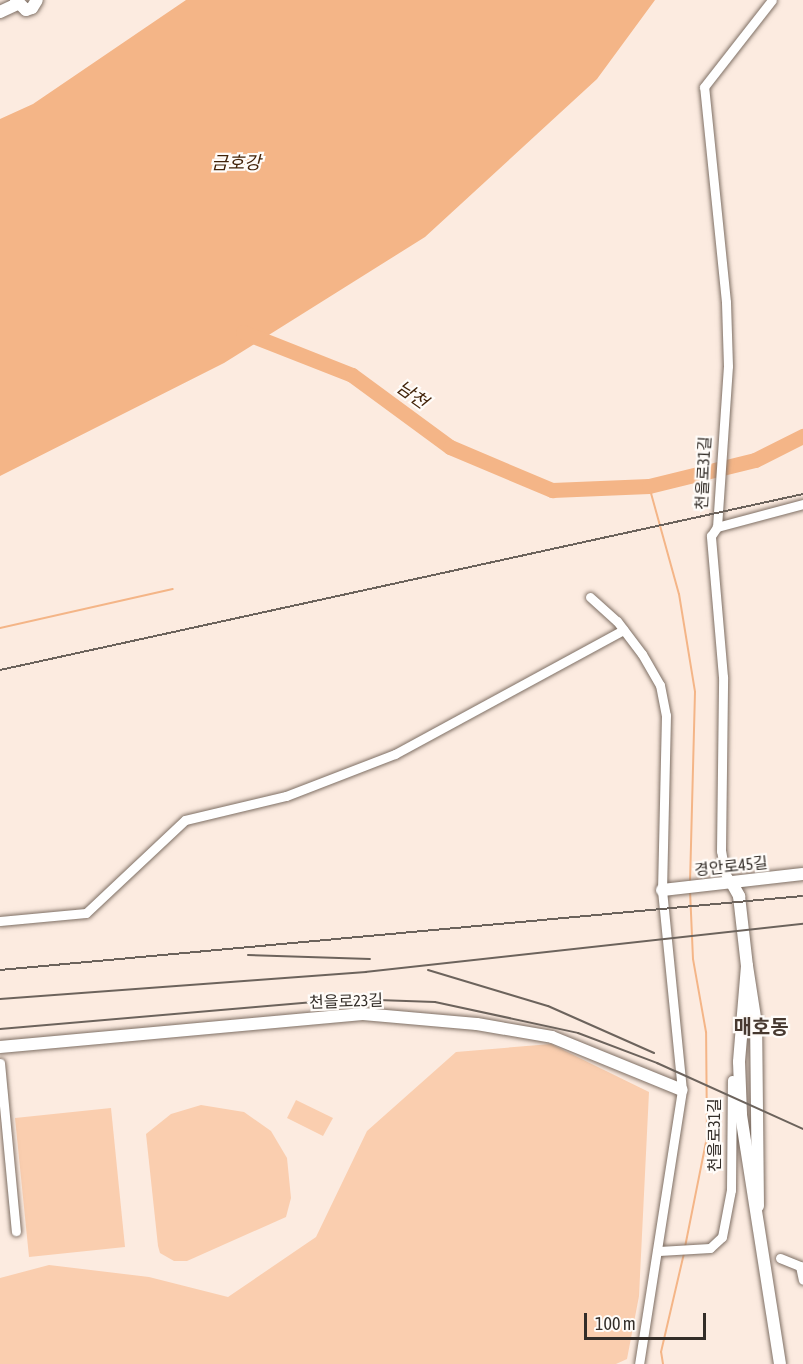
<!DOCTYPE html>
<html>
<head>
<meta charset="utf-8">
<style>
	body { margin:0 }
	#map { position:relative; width:803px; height:1364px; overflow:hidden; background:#fcebe0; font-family:"Asap Condensed","Noto Sans KR",sans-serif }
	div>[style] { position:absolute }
	.green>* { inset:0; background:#faceaf }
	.water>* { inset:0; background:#f4b587 }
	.stream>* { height:2px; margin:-1px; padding:0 1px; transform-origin:1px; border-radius:1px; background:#f4b587 }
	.river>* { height:15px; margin:-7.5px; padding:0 7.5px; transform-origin:7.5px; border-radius:7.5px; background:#f4b587 }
	.roads { filter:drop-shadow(0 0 2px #7e6f64) drop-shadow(0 0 2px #7e6f64) }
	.street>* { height:9px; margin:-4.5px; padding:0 4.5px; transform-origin:4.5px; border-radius:4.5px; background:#fff }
	.secondary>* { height:12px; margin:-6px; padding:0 6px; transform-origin:6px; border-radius:6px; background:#fff }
	.rail>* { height:2px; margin:-1px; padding:0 1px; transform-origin:1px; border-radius:1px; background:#6c635c }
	span { translate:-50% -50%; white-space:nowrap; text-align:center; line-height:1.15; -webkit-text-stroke:4.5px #fffcf9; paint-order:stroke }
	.street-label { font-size:16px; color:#332d28 }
	.water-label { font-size:18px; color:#422309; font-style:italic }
	.quarter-label { font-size:20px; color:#473930; font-weight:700 }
	.scale { position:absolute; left:584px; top:1313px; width:122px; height:27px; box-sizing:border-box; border:3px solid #332d28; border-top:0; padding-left:8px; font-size:18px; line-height:21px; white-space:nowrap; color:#332d28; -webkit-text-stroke:4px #fffcf9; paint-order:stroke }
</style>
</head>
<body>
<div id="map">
	<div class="green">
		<div style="clip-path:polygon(551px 1044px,649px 1092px,639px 1296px,627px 1359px,616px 1364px,0 1364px,0 1278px,49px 1265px,149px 1277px,228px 1297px,316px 1237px,367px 1131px,456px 1052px)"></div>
		<div style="clip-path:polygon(296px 1100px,333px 1118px,323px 1136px,287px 1118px)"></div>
		<div style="clip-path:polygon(201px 1105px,244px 1112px,271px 1131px,287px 1158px,291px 1198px,286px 1217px,187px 1261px,174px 1261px,160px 1253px,158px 1246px,146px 1134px,171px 1114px)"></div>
		<div style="clip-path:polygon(111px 1108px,125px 1247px,29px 1257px,15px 1118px)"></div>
	</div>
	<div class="water">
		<div style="clip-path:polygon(186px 0,655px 0,597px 79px,425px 237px,224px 363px,0 476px,0 119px,33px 104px)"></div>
	</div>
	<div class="stream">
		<div style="left:649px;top:486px;width:112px;rotate:74.5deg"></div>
		<div style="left:679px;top:594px;width:99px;rotate:80.7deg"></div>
		<div style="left:695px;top:692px;width:190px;rotate:91.5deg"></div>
		<div style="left:0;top:628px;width:177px;rotate:-12.7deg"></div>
		<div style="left:685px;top:1247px;width:112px;rotate:-78.7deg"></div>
		<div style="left:707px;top:1137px;width:105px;rotate:-90.5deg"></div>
		<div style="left:706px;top:1032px;width:74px;rotate:-100.1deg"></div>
		<div style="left:693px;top:959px;width:69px;rotate:-92.5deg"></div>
		<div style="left:663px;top:1364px;width:12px;rotate:-99deg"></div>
		<div style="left:661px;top:1352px;width:102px;rotate:-76.9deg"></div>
	</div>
	<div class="river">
		<div style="left:243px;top:332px;width:117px;rotate:21.5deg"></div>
		<div style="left:352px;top:375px;width:122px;rotate:36.3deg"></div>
		<div style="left:450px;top:447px;width:111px;rotate:22.9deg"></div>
		<div style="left:552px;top:490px;width:97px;rotate:-2.4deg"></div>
		<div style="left:649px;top:486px;width:109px;rotate:-13.8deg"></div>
		<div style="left:755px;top:460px;width:54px;rotate:-26.6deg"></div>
	</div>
	<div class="roads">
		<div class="street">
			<div style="left:717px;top:527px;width:89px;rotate:-15deg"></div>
			<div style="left:590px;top:597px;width:36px;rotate:42deg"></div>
			<div style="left:617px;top:621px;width:41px;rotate:52.9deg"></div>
			<div style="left:642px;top:654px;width:36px;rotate:60deg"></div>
			<div style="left:660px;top:685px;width:31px;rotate:79deg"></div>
			<div style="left:666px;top:715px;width:175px;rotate:91.3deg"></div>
			<div style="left:662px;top:890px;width:201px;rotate:84.3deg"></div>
			<div style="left:682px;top:1090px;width:277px;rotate:98.9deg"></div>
			<div style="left:733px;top:885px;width:14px;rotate:-124deg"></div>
			<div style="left:725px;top:873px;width:22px;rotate:-100deg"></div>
			<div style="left:721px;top:851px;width:174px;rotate:-89.3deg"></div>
			<div style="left:723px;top:677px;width:142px;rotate:-94.9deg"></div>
			<div style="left:711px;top:536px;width:11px;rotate:-56deg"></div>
			<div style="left:717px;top:527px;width:161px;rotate:-86.1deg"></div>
			<div style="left:728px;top:366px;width:64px;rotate:-91.8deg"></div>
			<div style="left:726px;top:302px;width:216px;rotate:-95.8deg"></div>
			<div style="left:704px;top:87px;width:110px;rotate:-52deg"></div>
			<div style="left:0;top:921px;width:86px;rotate:-5.3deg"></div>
			<div style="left:86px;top:913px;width:136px;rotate:-43.2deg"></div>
			<div style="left:185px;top:820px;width:104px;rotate:-13.4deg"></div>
			<div style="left:286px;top:796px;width:117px;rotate:-21.1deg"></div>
			<div style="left:395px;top:754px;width:260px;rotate:-28.5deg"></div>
			<div style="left:0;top:1063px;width:169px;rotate:84.6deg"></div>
			<div style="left:659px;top:1251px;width:51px;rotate:-3.4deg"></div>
			<div style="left:710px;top:1248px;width:16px;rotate:-43deg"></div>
			<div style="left:722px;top:1237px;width:48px;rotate:-79.2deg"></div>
			<div style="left:731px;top:1190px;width:110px;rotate:-89.5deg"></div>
			<div style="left:780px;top:1258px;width:22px;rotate:22deg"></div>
			<div style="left:800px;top:1266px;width:14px;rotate:78deg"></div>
		</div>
		<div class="secondary">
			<div style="left:16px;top:0;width:14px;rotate:45deg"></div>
			<div style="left:26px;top:10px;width:6px;rotate:-18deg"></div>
			<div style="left:32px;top:8px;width:9px;rotate:-58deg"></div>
			<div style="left:0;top:12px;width:19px;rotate:-25deg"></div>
			<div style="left:733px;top:885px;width:13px;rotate:61deg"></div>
			<div style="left:739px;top:896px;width:70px;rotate:83.5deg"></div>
			<div style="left:662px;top:890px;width:142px;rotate:-6.5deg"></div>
			<div style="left:0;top:1047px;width:364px;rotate:-5.2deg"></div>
			<div style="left:363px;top:1014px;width:114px;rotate:5deg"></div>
			<div style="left:477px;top:1024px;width:76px;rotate:9.8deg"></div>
			<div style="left:552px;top:1037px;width:140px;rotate:22.2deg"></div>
			<div style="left:758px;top:1206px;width:182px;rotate:-90.6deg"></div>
			<div style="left:756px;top:1024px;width:59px;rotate:-98.8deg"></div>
			<div style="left:747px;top:966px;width:96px;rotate:94.8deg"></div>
			<div style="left:739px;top:1062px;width:53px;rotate:87.8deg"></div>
			<div style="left:741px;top:1115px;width:252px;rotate:81.1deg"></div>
		</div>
	</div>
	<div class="rail">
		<div style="left:0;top:670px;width:822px;rotate:-12.36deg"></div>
		<div style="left:248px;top:955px;width:122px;rotate:1.9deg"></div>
		<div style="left:0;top:970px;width:806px;rotate:-5.27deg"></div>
		<div style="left:428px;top:970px;width:125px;rotate:16.7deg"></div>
		<div style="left:548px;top:1006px;width:116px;rotate:23.9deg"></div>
		<div style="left:0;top:999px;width:367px;rotate:-4.2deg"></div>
		<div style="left:366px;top:972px;width:440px;rotate:-6.3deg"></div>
		<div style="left:0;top:1029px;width:350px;rotate:-4.9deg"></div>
		<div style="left:349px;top:999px;width:86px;rotate:2deg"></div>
		<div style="left:435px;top:1002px;width:146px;rotate:12.2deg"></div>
		<div style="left:578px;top:1033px;width:85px;rotate:20.8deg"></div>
		<div style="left:657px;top:1063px;width:160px;rotate:24.3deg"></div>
	</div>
	<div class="street-label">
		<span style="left:703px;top:473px;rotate:-87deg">천을로31길</span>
		<span style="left:731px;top:866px;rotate:-6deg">경안로45길</span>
		<span style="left:346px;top:1001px;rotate:-2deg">천을로23길</span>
		<span style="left:714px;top:1135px;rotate:-90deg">천을로31길</span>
	</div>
	<div class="water-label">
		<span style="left:236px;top:163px">금호강</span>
		<span style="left:412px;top:395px;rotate:36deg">남천</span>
	</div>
	<div class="quarter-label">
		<span style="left:761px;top:1026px">매호동</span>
	</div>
	<div class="scale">100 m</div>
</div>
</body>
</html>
